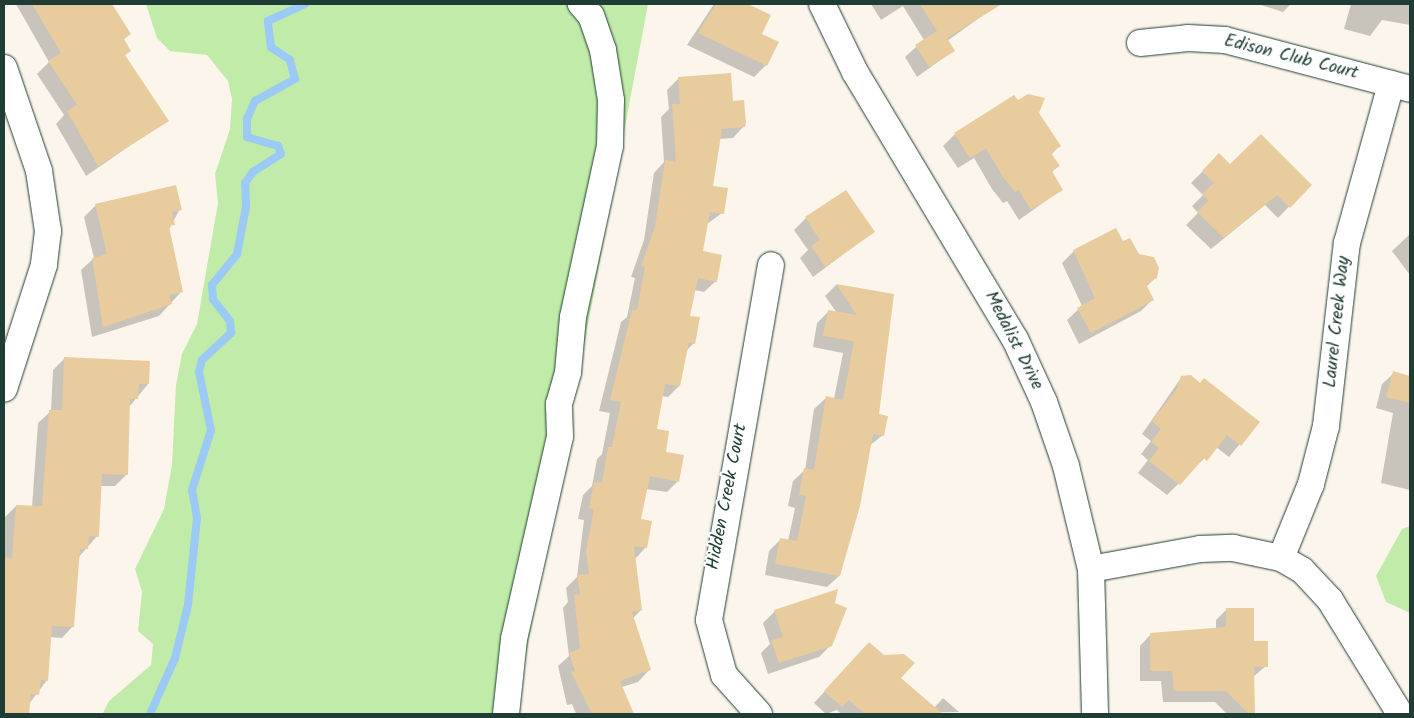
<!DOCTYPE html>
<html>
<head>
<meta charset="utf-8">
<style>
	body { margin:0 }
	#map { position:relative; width:1414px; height:718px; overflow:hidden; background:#fbf5eb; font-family:Kalam,sans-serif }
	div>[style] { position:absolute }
	.green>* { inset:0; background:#c1eba8 }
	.shadow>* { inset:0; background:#0003 }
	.stream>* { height:8px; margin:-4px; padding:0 4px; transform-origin:4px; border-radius:4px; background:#9bcaf6 }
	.building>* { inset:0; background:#e9cc9d }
	.roads { filter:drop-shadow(0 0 1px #1f3d34) drop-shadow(0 0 1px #1f3d34) }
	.minor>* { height:26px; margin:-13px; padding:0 13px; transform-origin:13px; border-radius:13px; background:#fff }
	span { translate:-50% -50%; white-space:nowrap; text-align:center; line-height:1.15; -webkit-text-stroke:4.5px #fff; paint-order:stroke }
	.street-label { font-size:18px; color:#1f3d34 }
	.frame { position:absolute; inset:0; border:5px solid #1f3d34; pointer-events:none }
</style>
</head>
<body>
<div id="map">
	<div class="green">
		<div style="clip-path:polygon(146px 4px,648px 4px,515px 714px,103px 713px,109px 701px,151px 665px,153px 644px,138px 631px,142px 592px,135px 569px,164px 509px,172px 465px,176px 385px,182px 354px,197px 324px,218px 203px,215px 174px,230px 129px,232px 99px,228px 81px,207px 55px,170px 51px,157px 38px)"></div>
		<div style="clip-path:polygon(1410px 526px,1410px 613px,1386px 602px,1376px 576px,1402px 529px)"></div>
	</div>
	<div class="shadow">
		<div style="clip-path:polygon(16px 4px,110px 4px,130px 34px,123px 40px,130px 51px,124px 56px,167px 120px,86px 176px,56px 124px,64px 115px,37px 74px,49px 62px)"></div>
		<div style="clip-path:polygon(714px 4px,746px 4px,769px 15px,760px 34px,766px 65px,754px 77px,687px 45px)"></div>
		<div style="clip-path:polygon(871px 4px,995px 4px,996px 6px,947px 41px,953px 51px,917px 77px,905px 57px,924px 40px,903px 6px,881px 20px)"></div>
		<div style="clip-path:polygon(1258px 4px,1291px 4px,1283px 12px)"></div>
		<div style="clip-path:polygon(1351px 4px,1410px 4px,1410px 25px,1382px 20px,1370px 36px,1344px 29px)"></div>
		<div style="clip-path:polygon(679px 78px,732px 102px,744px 126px,733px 138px,719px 139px,711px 187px,722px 213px,707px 224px,701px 252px,716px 281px,704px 292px,694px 290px,689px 317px,694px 343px,686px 351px,679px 386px,668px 397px,662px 396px,655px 430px,678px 481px,667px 492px,646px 489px,639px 520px,646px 547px,635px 559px,641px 610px,633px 618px,649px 670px,638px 682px,622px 687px,633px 714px,576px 714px,572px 704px,567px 705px,558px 666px,569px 656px,563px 608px,568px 602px,566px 588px,577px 577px,584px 520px,578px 519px,583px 495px,592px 486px,597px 459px,602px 454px,610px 413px,599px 411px,621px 322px,627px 317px,635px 278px,631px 277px,644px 240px,654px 173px,664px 162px,661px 117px,669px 109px,667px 90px)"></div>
		<div style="clip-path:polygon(1017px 102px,1038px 113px,1059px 146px,1051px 155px,1058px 166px,1051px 173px,1061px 190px,1019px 220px,1007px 201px,1003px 203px,992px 189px,974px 158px,958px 168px,943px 146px,955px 134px)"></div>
		<div style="clip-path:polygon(1219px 155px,1230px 166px,1310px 185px,1278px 218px,1265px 205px,1211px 249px,1186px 225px,1198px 213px,1192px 206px,1203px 195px,1191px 183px)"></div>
		<div style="clip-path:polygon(95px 206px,180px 209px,169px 229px,182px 291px,159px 316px,92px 337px,81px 270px,94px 258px,84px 217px)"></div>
		<div style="clip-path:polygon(806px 218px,873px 232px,813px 277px,800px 258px,808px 250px,794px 230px)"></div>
		<div style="clip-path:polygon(1410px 234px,1410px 275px,1392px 251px)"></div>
		<div style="clip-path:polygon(1123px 243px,1156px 277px,1146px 287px,1153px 299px,1141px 311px,1079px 344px,1067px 320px,1082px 306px,1062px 263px,1074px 251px)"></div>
		<div style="clip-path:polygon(836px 285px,892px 295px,878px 415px,883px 435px,869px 446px,839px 576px,827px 587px,765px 575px,769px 551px,781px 539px,788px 541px,795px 508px,788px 506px,793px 481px,805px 470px,814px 409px,826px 398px,834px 399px,843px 353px,813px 347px,817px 323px,829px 311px,837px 313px,825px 296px)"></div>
		<div style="clip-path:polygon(64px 359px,148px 384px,129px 407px,126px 475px,115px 486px,100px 486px,97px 536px,78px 558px,73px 626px,62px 638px,50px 637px,47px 680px,29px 704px,28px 714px,4px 714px,5px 517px,16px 506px,32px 507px,38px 423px,51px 411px,53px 370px)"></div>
		<div style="clip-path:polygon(1394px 373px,1410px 378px,1410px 490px,1381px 483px,1393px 413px,1376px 408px,1382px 384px)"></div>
		<div style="clip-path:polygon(1181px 378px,1200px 384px,1258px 422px,1229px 457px,1216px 447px,1167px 495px,1138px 473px,1148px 460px,1141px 454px,1151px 441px,1142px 434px)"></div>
		<div style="clip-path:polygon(1227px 609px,1266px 666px,1253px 677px,1254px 714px,1227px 714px,1215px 702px,1163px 702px,1161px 681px,1140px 681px,1140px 646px,1151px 634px,1216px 629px,1216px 620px)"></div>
		<div style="clip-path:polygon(775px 611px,831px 645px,819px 657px,768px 674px,761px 653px,770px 644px,763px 623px)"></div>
		<div style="clip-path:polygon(858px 655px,899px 678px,934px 708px,943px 698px,959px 712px,841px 714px,837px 710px,826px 714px,814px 703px)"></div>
	</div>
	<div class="stream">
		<div style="left:150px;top:714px;width:61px;rotate:-65.9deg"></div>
		<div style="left:175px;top:658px;width:55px;rotate:-76.2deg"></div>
		<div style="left:188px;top:605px;width:87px;rotate:-84.1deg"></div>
		<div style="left:197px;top:518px;width:28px;rotate:-100deg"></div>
		<div style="left:192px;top:490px;width:63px;rotate:-72.4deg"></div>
		<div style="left:211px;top:430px;width:59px;rotate:-101.7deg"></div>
		<div style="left:199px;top:372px;width:12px;rotate:-76deg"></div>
		<div style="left:202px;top:360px;width:40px;rotate:-43deg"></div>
		<div style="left:231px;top:333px;width:12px;rotate:-95deg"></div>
		<div style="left:230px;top:321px;width:28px;rotate:-128deg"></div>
		<div style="left:213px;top:299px;width:14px;rotate:-94deg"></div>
		<div style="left:212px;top:285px;width:40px;rotate:-51deg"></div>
		<div style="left:237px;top:254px;width:48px;rotate:-79.2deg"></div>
		<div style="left:246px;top:207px;width:24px;rotate:-92deg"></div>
		<div style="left:245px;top:183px;width:14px;rotate:-54deg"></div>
		<div style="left:253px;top:172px;width:33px;rotate:-33deg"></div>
		<div style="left:281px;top:154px;width:9px;rotate:-111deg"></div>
		<div style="left:278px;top:146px;width:32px;rotate:-164deg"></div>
		<div style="left:247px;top:137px;width:18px;rotate:-90deg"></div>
		<div style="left:247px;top:119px;width:20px;rotate:-66deg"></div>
		<div style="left:255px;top:101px;width:46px;rotate:-28.8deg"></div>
		<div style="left:295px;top:79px;width:20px;rotate:-105deg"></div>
		<div style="left:290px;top:60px;width:23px;rotate:-146deg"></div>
		<div style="left:271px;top:47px;width:26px;rotate:-97deg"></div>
		<div style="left:268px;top:21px;width:41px;rotate:-24.7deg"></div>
	</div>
	<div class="building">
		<div style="clip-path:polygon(32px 4px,112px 4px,131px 34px,124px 39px,131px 51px,125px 55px,169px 121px,98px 166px,67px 111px,77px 105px,48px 61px,61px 53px)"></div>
		<div style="clip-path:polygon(716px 4px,748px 4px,771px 15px,762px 34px,779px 42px,767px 66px,698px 33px)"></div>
		<div style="clip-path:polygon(920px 4px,1002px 4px,947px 38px,955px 51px,929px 67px,915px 45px,937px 31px)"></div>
		<div style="clip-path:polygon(731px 73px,733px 101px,744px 100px,746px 123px,745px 127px,722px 129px,713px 186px,728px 188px,724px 214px,710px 212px,703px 251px,722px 255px,717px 282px,698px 278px,690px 316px,700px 317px,695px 344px,689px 342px,680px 386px,665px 384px,657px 429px,669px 431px,666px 452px,684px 455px,679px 482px,650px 476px,641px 519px,652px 521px,647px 548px,634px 546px,642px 610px,632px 612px,651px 670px,620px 681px,634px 714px,592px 714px,571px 672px,575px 671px,569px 653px,580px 649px,574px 595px,580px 594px,577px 575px,589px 574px,586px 551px,594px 509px,589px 508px,594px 482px,602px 483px,608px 447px,612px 447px,621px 402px,610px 400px,632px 310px,637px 310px,645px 267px,641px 266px,655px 227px,665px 160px,676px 162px,672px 104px,680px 104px,678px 77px)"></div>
		<div style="clip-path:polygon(1028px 94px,1045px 98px,1039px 113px,1061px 146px,1051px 153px,1060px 166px,1052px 171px,1063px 190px,1031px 210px,1019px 190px,1015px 192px,1003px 177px,986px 148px,970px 158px,954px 133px,1014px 95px,1018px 100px)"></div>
		<div style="clip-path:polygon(1261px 134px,1312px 185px,1290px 208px,1277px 195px,1224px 238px,1197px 212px,1209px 200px,1202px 194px,1214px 183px,1202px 171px,1219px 153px,1230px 164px)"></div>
		<div style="clip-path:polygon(176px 185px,182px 210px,172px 212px,175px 225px,169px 226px,183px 292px,169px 295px,172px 304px,103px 327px,92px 258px,107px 254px,95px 204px)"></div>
		<div style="clip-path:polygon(846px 190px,875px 232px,825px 267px,811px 246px,820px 240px,805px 217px)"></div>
		<div style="clip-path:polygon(1116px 228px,1123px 241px,1130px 238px,1139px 254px,1154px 257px,1159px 268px,1157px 278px,1146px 284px,1154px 300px,1091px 333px,1077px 308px,1095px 298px,1073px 250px)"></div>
		<div style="clip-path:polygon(836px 284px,894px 294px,879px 414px,888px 416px,884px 436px,873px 434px,860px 506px,840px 576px,775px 564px,780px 538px,797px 541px,806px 496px,799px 495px,804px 468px,814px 470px,826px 396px,843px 400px,854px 341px,823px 336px,828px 310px,857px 315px)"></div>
		<div style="clip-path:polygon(64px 357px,150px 361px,149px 384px,139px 384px,138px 399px,130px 399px,128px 475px,102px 474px,99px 537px,89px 536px,88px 549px,80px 549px,74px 627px,52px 626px,48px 681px,41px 680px,39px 695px,31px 694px,29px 714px,4px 714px,4px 557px,12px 558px,16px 505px,42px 506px,49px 410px,62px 410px)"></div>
		<div style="clip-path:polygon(1393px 371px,1410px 376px,1410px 403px,1386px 397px)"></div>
		<div style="clip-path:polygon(1191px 375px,1200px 383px,1204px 378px,1260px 422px,1241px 446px,1227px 435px,1207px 461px,1204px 458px,1180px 485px,1149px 461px,1159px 448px,1151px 442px,1161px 429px,1152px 421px,1176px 390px,1181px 376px)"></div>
		<div style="clip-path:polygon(838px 589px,835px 603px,847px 608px,832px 646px,779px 663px,771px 640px,783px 637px,774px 610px)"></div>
		<div style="clip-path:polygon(1226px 608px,1254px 608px,1254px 641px,1268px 641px,1268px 667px,1254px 667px,1255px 714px,1249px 714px,1226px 691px,1174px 691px,1172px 671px,1150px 671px,1150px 633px,1226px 627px)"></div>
		<div style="clip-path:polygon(869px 642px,884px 655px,904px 654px,915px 663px,901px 678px,943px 714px,865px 714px,849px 700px,842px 707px,824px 691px)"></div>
	</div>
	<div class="roads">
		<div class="minor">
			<div style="left:822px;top:4px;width:76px;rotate:64.1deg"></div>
			<div style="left:855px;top:72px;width:311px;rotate:59.1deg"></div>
			<div style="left:1015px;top:339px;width:69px;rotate:65.3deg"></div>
			<div style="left:1044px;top:402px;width:68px;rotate:71deg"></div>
			<div style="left:1066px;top:466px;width:106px;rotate:76.4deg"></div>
			<div style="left:1091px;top:569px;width:145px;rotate:88.4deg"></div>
			<div style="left:1140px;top:43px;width:48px;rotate:-5.9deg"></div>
			<div style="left:1188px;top:38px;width:37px;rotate:3deg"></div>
			<div style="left:1225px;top:40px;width:191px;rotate:14.8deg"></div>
			<div style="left:4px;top:68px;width:109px;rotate:71.2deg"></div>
			<div style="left:39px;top:171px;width:61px;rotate:81.5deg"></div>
			<div style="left:48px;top:231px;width:34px;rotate:97deg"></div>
			<div style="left:44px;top:265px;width:130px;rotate:107.9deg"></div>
			<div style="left:1281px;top:558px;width:80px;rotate:-67.9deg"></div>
			<div style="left:1311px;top:484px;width:60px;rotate:-75.5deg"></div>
			<div style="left:1326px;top:426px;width:184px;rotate:-83.5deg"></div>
			<div style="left:1347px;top:243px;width:165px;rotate:-74.5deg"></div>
			<div style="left:1091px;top:569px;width:111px;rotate:-10.4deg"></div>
			<div style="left:1200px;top:549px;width:33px;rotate:-2deg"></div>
			<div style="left:1233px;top:548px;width:49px;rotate:11.8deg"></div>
			<div style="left:1281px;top:558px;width:24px;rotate:30deg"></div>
			<div style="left:1302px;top:570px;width:41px;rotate:47deg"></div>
			<div style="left:1330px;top:600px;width:134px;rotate:58.4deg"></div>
			<div style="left:506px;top:714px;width:75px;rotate:-83.9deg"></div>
			<div style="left:514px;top:639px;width:208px;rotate:-77.2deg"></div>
			<div style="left:560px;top:436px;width:32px;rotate:-92deg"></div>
			<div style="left:559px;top:404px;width:33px;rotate:-74deg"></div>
			<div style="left:568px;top:372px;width:55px;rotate:-84.8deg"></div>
			<div style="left:573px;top:317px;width:175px;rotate:-77.8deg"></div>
			<div style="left:610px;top:146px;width:46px;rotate:-88.8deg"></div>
			<div style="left:611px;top:100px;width:51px;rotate:-99.1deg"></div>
			<div style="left:603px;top:50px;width:36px;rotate:-109deg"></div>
			<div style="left:591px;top:16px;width:16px;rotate:-130deg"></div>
			<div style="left:759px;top:714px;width:52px;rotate:-131.9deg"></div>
			<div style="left:724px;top:675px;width:57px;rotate:-105.3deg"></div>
			<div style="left:709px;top:620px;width:360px;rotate:-80.1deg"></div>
		</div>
	</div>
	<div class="street-label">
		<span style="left:1291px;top:58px;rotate:14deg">Edison Club Court</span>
		<span style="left:1338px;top:322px;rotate:-84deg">Laurel Creek Way</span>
		<span style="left:1013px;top:341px;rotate:63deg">Medalist Drive</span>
		<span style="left:728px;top:497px;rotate:-79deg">Hidden Creek Court</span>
	</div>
	<div class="frame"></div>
</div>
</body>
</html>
